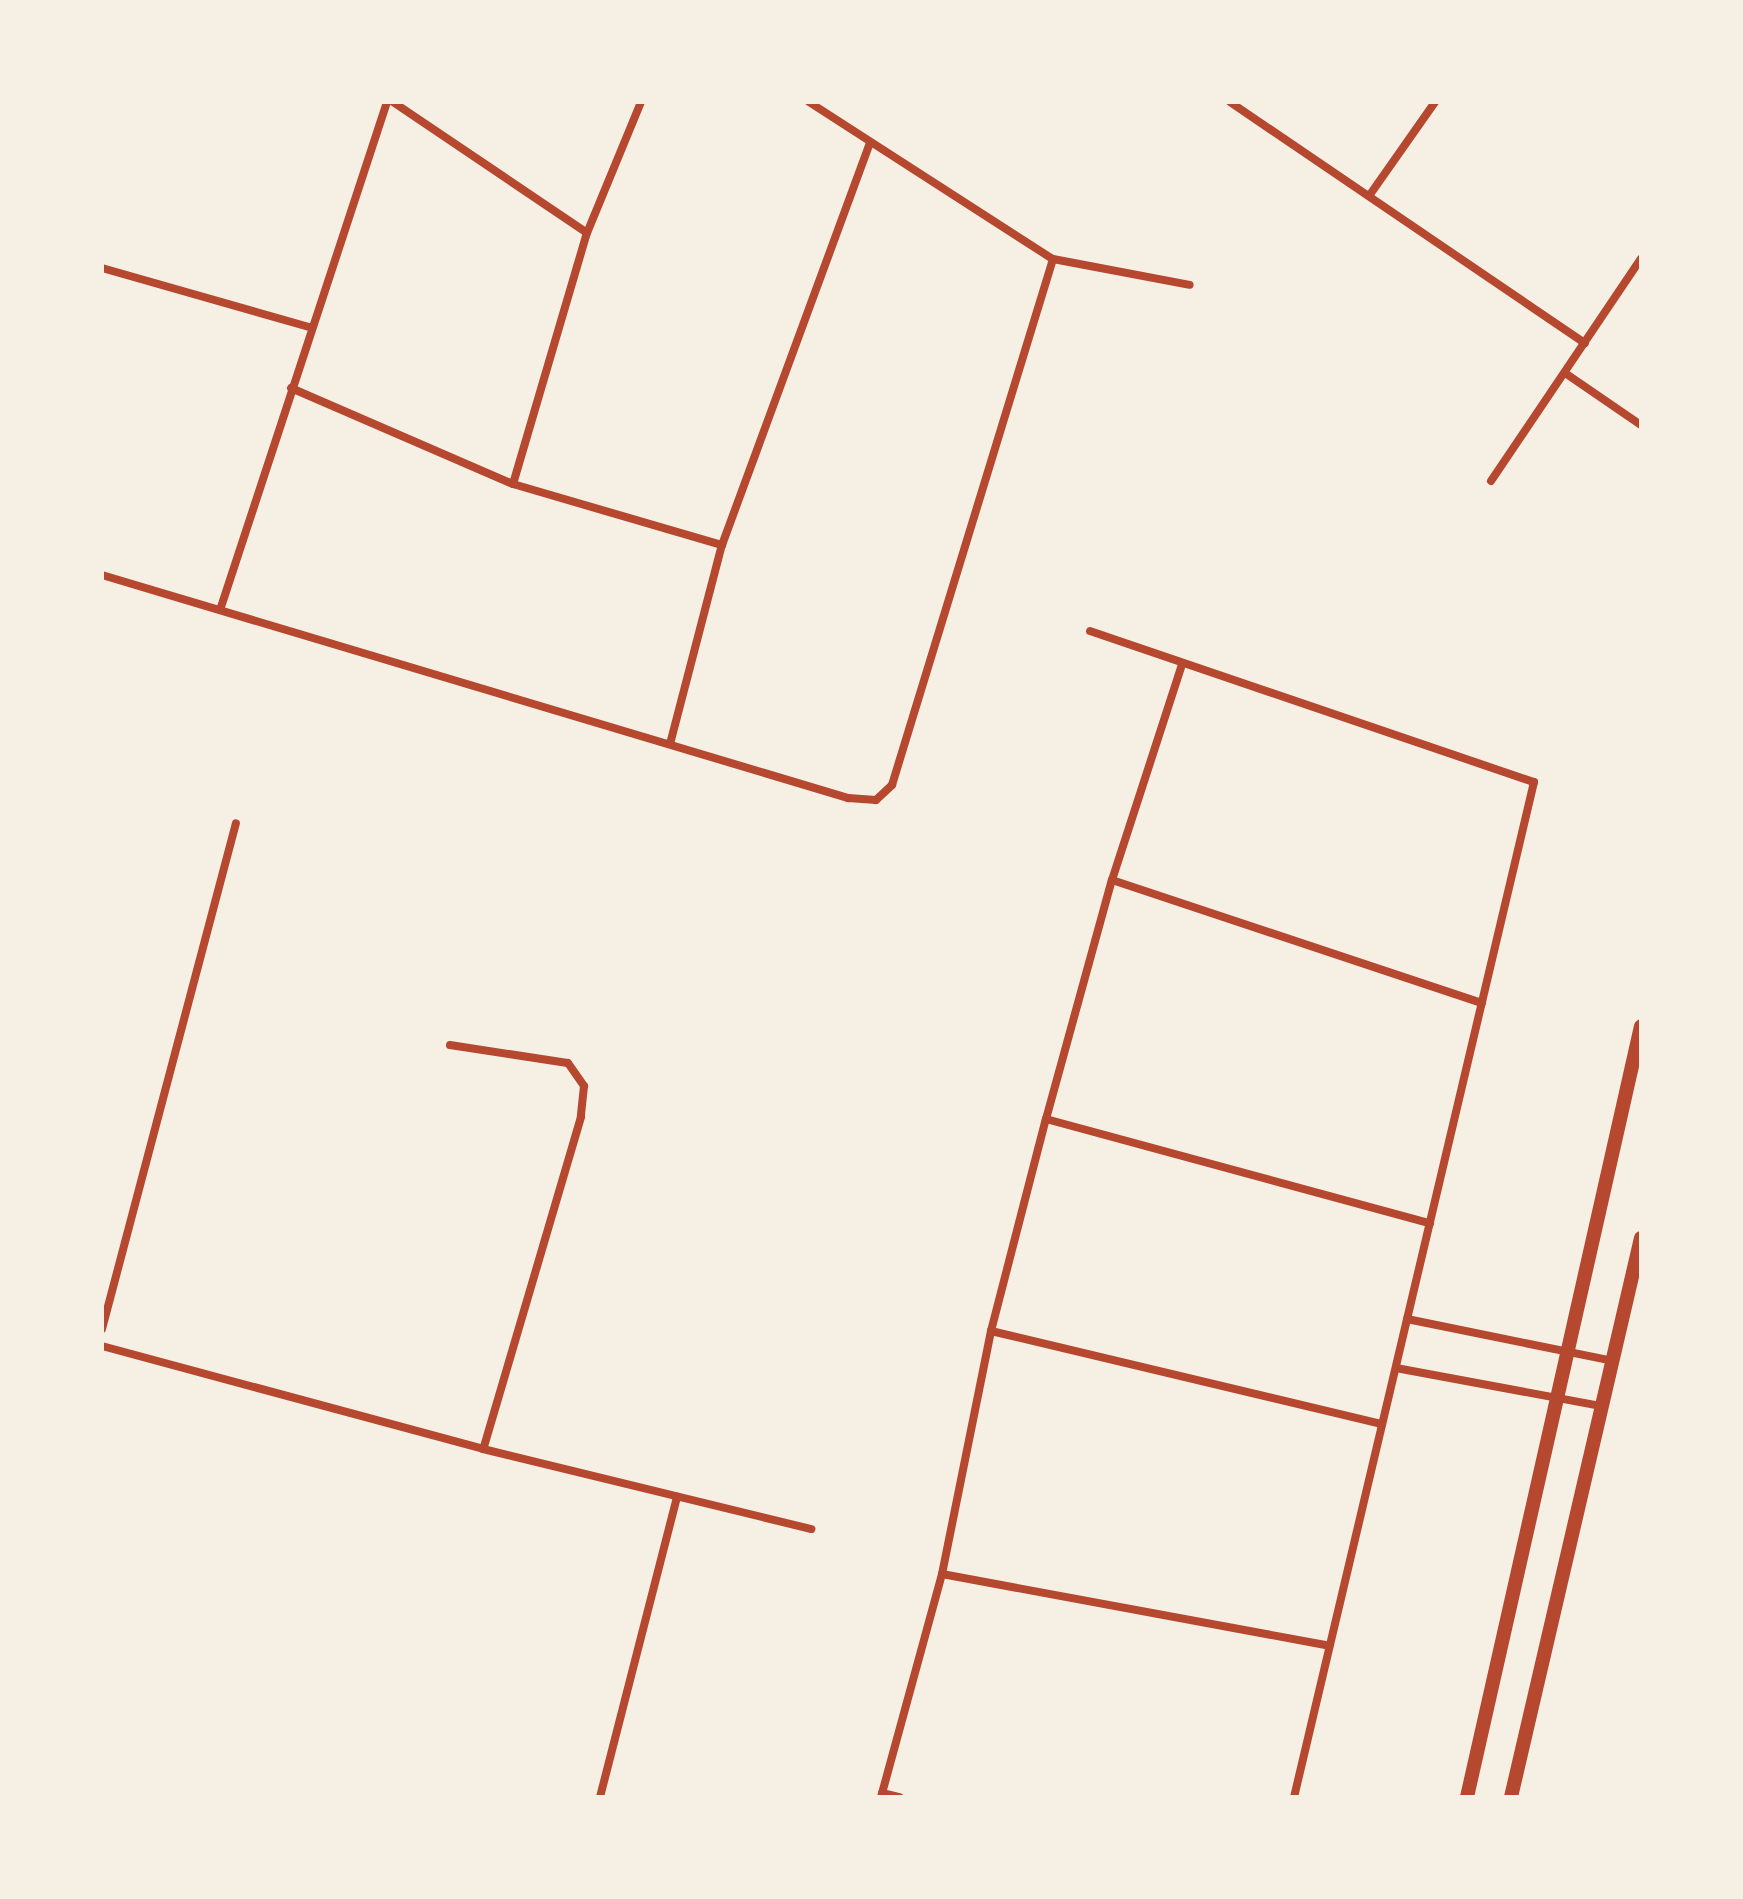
<!DOCTYPE html>
<html>
<head>
<meta charset="utf-8">
<style>
	body { margin:0 }
	#map { position:relative; width:1743px; height:1899px; overflow:hidden; background:#f6efe4; font-family:Roboto,sans-serif }
	div>[style] { position:absolute }
	.minor>* { height:8px; margin:-4px; padding:0 4px; transform-origin:4px; border-radius:4px; background:#b5482f }
	.tertiary>* { height:14px; margin:-7px; padding:0 7px; transform-origin:7px; border-radius:7px; background:#b5482f }
	span { translate:-50% -50%; white-space:nowrap; text-align:center; line-height:1.15; -webkit-text-stroke:6px #f6efe4; paint-order:stroke }
	.frame { position:absolute; inset:0; border:104px solid #f6efe4; pointer-events:none }
</style>
</head>
<body>
<div id="map">
	<div class="minor">
		<div style="left:393px;top:102px;width:234px;rotate:34deg"></div>
		<div style="left:809px;top:102px;width:290px;rotate:32.8deg"></div>
		<div style="left:1053px;top:259px;width:139px;rotate:10.7deg"></div>
		<div style="left:1230px;top:102px;width:429px;rotate:34.2deg"></div>
		<div style="left:1369px;top:196px;width:115px;rotate:-54.9deg"></div>
		<div style="left:102px;top:268px;width:218px;rotate:15.9deg"></div>
		<div style="left:1565px;top:373px;width:92px;rotate:34.4deg"></div>
		<div style="left:291px;top:388px;width:242px;rotate:23.4deg"></div>
		<div style="left:513px;top:484px;width:218px;rotate:16.3deg"></div>
		<div style="left:1491px;top:481px;width:268px;rotate:-56deg"></div>
		<div style="left:513px;top:484px;width:262px;rotate:-73.6deg"></div>
		<div style="left:587px;top:233px;width:142px;rotate:-67.6deg"></div>
		<div style="left:102px;top:575px;width:779px;rotate:16.64deg"></div>
		<div style="left:848px;top:798px;width:28px;rotate:4deg"></div>
		<div style="left:876px;top:800px;width:22px;rotate:-43deg"></div>
		<div style="left:892px;top:785px;width:550px;rotate:-72.98deg"></div>
		<div style="left:221px;top:607px;width:532px;rotate:-71.8deg"></div>
		<div style="left:1090px;top:631px;width:469px;rotate:18.8deg"></div>
		<div style="left:1534px;top:782px;width:1043px;rotate:103.3deg"></div>
		<div style="left:670px;top:744px;width:206px;rotate:-75.4deg"></div>
		<div style="left:722px;top:545px;width:429px;rotate:-69.8deg"></div>
		<div style="left:1112px;top:880px;width:390px;rotate:18.4deg"></div>
		<div style="left:450px;top:1045px;width:119px;rotate:8.7deg"></div>
		<div style="left:568px;top:1063px;width:28px;rotate:55deg"></div>
		<div style="left:584px;top:1086px;width:31px;rotate:96deg"></div>
		<div style="left:581px;top:1117px;width:346px;rotate:106.4deg"></div>
		<div style="left:1046px;top:1119px;width:398px;rotate:15.2deg"></div>
		<div style="left:1407px;top:1319px;width:210px;rotate:11.5deg"></div>
		<div style="left:102px;top:1329px;width:523px;rotate:-75.17deg"></div>
		<div style="left:991px;top:1331px;width:402px;rotate:13.4deg"></div>
		<div style="left:102px;top:1346px;width:395px;rotate:15.1deg"></div>
		<div style="left:483px;top:1449px;width:338px;rotate:13.7deg"></div>
		<div style="left:1396px;top:1368px;width:209px;rotate:10.5deg"></div>
		<div style="left:942px;top:1574px;width:394px;rotate:10.5deg"></div>
		<div style="left:882px;top:1793px;width:18px;rotate:13deg"></div>
		<div style="left:600px;top:1797px;width:310px;rotate:-75.6deg"></div>
		<div style="left:881px;top:1797px;width:231px;rotate:-74.7deg"></div>
		<div style="left:942px;top:1574px;width:248px;rotate:-78.6deg"></div>
		<div style="left:991px;top:1331px;width:219px;rotate:-75.5deg"></div>
		<div style="left:1046px;top:1119px;width:248px;rotate:-74.6deg"></div>
		<div style="left:1112px;top:880px;width:227px;rotate:-72deg"></div>
	</div>
	<div class="tertiary">
		<div style="left:1467px;top:1797px;width:790px;rotate:-77.28deg"></div>
		<div style="left:1511px;top:1797px;width:574px;rotate:-76.91deg"></div>
	</div>
	<div class="frame"></div>
</div>
</body>
</html>
